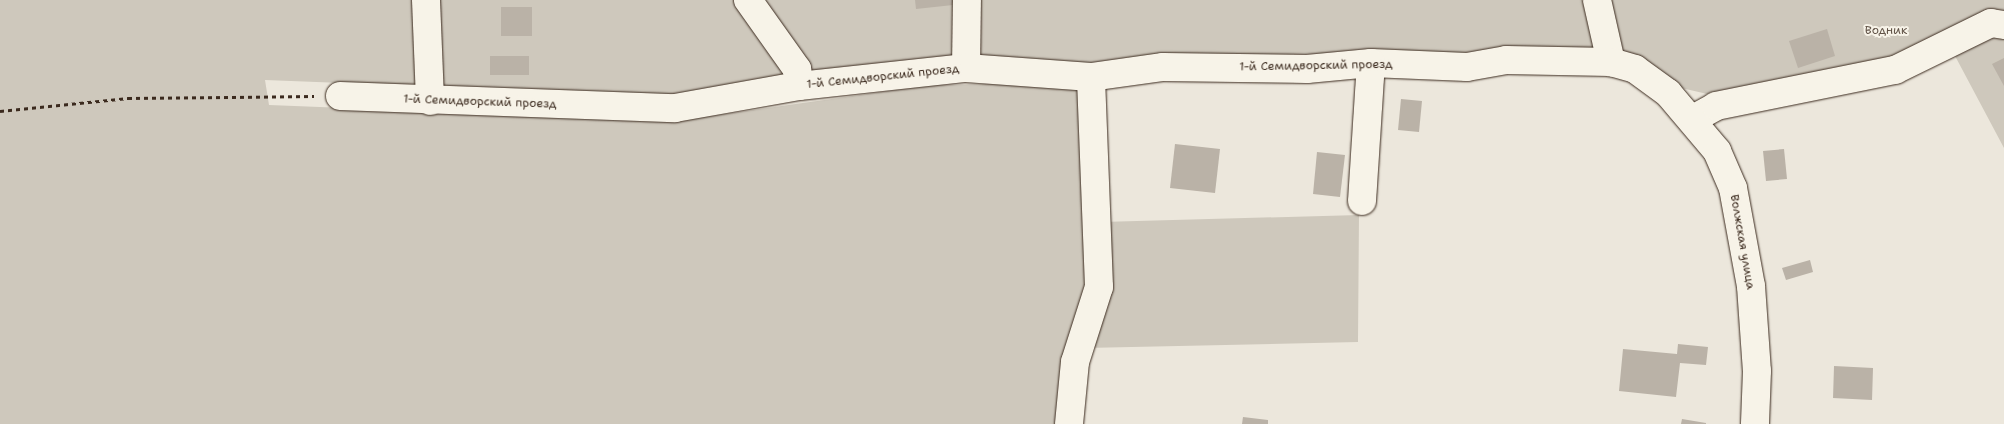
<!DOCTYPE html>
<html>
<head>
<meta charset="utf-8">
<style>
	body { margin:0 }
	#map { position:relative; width:2004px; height:424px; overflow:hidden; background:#ece7dc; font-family:"Shantell Sans",sans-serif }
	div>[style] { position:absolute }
	.green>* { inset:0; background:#cec8bc }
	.building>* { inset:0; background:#bab2a7 }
	.path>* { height:3px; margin-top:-1.5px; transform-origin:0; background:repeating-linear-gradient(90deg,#3b2a1e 0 4px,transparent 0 8px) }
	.roads { filter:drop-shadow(0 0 1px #3b2a1e) drop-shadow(0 0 1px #3b2a1e) }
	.minor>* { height:28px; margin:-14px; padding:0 14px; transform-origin:14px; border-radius:14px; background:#f7f3e8 }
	span { translate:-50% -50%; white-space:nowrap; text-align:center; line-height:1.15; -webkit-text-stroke:4px #f7f3e8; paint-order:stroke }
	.park-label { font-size:12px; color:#605246 }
	.street-label { font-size:12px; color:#3b2a1e }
</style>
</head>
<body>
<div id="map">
	<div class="green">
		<div style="clip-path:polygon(0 0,734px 0,782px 65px,785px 75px,676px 96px,265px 80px,269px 105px,674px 121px,931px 85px,1040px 83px,1081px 87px,1101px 222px,1359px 215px,1358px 342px,1085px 348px,1075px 424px,0 424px)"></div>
		<div style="clip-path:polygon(761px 0,964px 0,956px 53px,945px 63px,820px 74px,812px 70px)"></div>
		<div style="clip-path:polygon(975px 0,2004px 0,2004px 148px,1954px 54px,1890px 63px,1716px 96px,1677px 87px,1595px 48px,1507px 55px,1378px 52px,1166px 59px,1094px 67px,983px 58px,978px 50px)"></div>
	</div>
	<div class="building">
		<div style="clip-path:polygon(915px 0,953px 0,953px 5px,916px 9px)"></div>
		<div style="clip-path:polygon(501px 7px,532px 7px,532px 36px,501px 36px)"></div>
		<div style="clip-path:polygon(1827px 29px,1835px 56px,1798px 68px,1789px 41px)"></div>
		<div style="clip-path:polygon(490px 56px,529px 56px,529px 75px,490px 75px)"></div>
		<div style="clip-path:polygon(2004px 58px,2004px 86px,1992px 64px)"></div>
		<div style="clip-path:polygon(1401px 99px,1422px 101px,1419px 132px,1398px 130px)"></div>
		<div style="clip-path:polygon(1175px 144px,1220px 149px,1215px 193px,1170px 188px)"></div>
		<div style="clip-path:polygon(1784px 149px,1787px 179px,1766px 181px,1763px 151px)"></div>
		<div style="clip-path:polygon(1317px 152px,1345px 155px,1340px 197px,1313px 194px)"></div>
		<div style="clip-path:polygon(1810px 260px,1813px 272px,1786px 280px,1782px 268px)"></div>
		<div style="clip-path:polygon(1678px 344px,1708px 347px,1706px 365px,1680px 363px,1676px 397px,1619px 391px,1623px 349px,1677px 354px)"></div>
		<div style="clip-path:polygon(1834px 366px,1873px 368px,1872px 400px,1833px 398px)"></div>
		<div style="clip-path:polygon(1243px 417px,1268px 420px,1268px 424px,1242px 424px)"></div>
		<div style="clip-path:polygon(1682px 419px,1706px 423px,1706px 424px,1681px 424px)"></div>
	</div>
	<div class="path">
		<div style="left:0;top:111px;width:129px;rotate:-5.8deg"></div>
		<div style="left:128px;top:98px;width:186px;rotate:-0.6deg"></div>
	</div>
	<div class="roads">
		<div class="minor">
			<div style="left:426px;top:0;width:101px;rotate:87.7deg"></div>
			<div style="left:748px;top:0;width:85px;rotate:54.6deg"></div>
			<div style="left:797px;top:69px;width:17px;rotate:83deg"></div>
			<div style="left:1597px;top:0;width:64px;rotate:77.3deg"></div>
			<div style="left:966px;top:68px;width:68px;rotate:-89.2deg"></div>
			<div style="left:340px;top:96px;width:335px;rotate:2.1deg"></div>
			<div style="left:675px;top:108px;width:126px;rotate:-10.1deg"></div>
			<div style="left:799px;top:86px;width:168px;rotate:-6.2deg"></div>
			<div style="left:966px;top:68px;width:125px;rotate:4.1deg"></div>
			<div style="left:1091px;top:77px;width:73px;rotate:-7.9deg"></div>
			<div style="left:1163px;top:67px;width:144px;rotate:0.8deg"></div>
			<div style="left:1307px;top:69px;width:64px;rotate:-5.4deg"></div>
			<div style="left:1371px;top:63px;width:96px;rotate:2.4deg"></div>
			<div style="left:1467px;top:67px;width:40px;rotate:-10deg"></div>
			<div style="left:1506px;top:60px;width:105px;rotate:1.1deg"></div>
			<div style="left:1611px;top:62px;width:25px;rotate:16deg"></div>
			<div style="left:1635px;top:69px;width:41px;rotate:36deg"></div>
			<div style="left:1668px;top:93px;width:76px;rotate:49.8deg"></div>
			<div style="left:1717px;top:151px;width:40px;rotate:66.6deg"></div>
			<div style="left:1733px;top:188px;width:100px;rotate:79.6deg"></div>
			<div style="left:1751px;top:286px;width:85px;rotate:86deg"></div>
			<div style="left:1757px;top:371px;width:53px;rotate:92.2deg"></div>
			<div style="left:1693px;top:119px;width:26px;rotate:-29deg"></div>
			<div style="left:1716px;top:106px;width:183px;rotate:-11.4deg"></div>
			<div style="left:1895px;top:70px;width:107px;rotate:-26.1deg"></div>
			<div style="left:1991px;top:23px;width:13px;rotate:9deg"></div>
			<div style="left:1362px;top:201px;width:138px;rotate:-86.3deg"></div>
			<div style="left:1069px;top:424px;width:62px;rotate:-84.5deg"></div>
			<div style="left:1075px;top:362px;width:79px;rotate:-72.3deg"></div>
			<div style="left:1099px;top:287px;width:210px;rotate:-92.2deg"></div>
		</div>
	</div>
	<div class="park-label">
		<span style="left:1886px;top:31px">Водник</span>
	</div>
	<div class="street-label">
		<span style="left:1316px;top:66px;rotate:-1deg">1-й Семидворский проезд</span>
		<span style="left:883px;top:77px;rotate:-6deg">1-й Семидворский проезд</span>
		<span style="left:480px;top:102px;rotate:2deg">1-й Семидворский проезд</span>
		<span style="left:1742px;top:242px;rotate:80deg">Волжская улица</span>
	</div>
</div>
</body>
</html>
